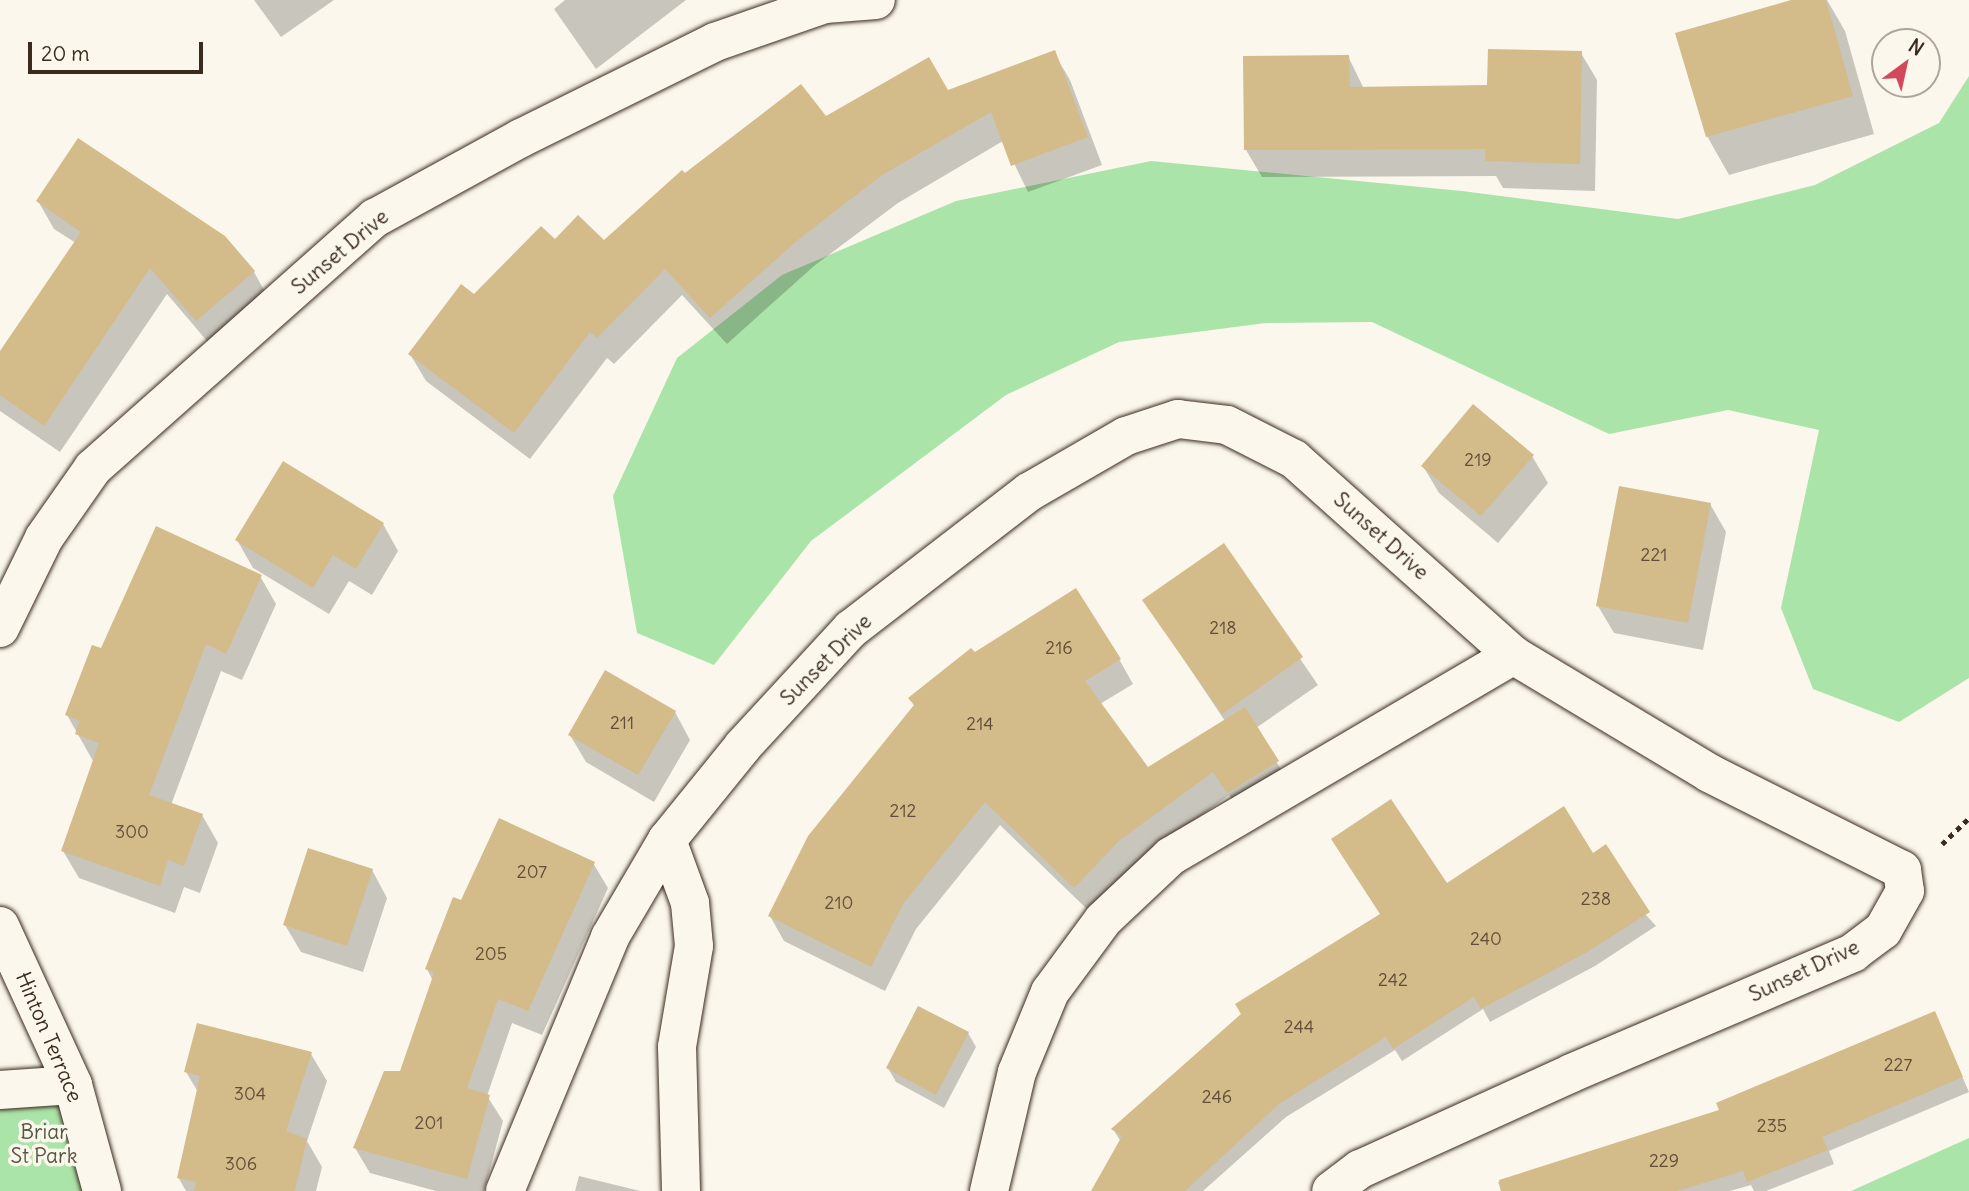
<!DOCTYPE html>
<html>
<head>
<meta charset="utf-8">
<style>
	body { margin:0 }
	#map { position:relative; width:1969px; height:1191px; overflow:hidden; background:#fbf7ec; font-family:Delius,sans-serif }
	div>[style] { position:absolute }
	.green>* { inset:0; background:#abe4a8 }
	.shadow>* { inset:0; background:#0003 }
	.building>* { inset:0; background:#d3bb8a }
	.path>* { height:4.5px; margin-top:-2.25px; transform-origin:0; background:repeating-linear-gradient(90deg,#3b2a1e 0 5px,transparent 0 10px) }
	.roads { filter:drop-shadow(0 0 2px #3b2a1e) drop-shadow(0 0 2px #3b2a1e) }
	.minor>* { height:38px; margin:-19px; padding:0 19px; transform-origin:19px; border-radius:19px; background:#fbf7ec }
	span { translate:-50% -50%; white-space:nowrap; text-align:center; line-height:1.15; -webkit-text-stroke:7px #fbf7ec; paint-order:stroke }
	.number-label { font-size:18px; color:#614e39 }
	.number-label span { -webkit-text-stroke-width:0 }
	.street-label { font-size:21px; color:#3b2a1e }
	.park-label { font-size:21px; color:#575840 }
	.north { position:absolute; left:1871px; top:28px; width:70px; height:70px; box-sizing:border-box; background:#fbf7ec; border:2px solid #aea59a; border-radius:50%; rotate:33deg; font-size:19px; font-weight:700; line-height:28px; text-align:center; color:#3b2a1e }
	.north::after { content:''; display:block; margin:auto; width:24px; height:32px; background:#d1495b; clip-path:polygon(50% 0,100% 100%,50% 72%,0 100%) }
	.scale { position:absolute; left:28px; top:42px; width:175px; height:32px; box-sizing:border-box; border:4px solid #3b2a1e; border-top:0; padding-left:9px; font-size:21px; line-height:24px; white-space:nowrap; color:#3b2a1e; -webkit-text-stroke:5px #fbf7ec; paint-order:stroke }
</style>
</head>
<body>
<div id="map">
	<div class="green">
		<div style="clip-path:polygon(1969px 76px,1969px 678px,1899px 722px,1813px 689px,1781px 608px,1819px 430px,1728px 410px,1609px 434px,1372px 322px,1266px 323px,1119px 342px,1006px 395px,811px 541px,714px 665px,637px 633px,613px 496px,677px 358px,782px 275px,956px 201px,1151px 161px,1462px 191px,1678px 219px,1815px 185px,1939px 123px)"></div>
		<div style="clip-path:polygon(73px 1085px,102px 1191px,0 1191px,0 1090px)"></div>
		<div style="clip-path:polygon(1969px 1138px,1969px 1191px,1851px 1191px)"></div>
	</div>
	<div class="shadow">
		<div style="clip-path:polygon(254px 0,334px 0,281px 37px)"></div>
		<div style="clip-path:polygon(565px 0,686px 0,596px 69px,554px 9px)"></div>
		<div style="clip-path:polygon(1797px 0,1827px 0,1845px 31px,1874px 134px,1729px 175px,1707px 136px)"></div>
		<div style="clip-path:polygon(1054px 53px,1070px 80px,1102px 165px,1028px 192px,1003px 141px,898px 203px,814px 266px,727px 344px,682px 295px,614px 364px,607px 358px,530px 459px,426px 381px,410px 354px,474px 296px,604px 242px,685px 175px,825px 119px,947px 92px)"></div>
		<div style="clip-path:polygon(1581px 53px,1597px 80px,1595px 191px,1503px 188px,1496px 176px,1262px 177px,1246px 150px,1348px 56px,1364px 89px,1489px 86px)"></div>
		<div style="clip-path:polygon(38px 201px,254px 272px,269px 299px,213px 348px,167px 294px,60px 452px,0 411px,0 354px,76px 243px,54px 229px)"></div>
		<div style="clip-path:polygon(1532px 456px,1548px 483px,1498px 543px,1439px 493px,1423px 466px)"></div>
		<div style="clip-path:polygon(1710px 504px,1726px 532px,1703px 650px,1614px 633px,1598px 606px)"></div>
		<div style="clip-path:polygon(383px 524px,398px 551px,372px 595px,349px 581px,329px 614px,253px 568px,237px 540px)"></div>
		<div style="clip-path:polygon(1223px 546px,1318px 685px,1256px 728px,1291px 786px,1242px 817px,1229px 795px,1134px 865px,1089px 911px,1000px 825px,916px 929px,885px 991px,784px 941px,770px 916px,915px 707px,910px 698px,974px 655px,1119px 659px,1133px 684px,1100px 704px,1147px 770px,1225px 721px,1144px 600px)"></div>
		<div style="clip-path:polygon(260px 576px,276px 604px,242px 680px,221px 671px,171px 805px,202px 815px,218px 843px,200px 893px,184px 887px,175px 913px,79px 878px,63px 851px,93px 761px,67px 715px,102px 650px)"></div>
		<div style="clip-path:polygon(675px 712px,690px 740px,654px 802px,586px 762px,570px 735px)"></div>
		<div style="clip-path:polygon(1593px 856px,1656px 926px,1595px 966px,1490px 1022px,1483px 1009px,1402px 1061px,1395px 1050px,1286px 1117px,1203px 1191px,1093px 1191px,1121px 1142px,1113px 1129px,1446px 885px)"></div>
		<div style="clip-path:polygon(593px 863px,608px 888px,542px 1035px,512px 1023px,487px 1096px,503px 1121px,484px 1191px,436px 1191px,370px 1173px,355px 1148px,401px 1072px,433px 981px,427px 969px,462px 902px)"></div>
		<div style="clip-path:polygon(372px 870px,387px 898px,363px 972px,301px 952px,285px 925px)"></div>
		<div style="clip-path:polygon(1934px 1013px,1969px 1092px,1829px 1151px,1834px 1164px,1766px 1191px,1754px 1191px,1751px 1185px,1730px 1191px,1501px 1191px,1498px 1182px,1721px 1111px)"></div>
		<div style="clip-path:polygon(968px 1033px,976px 1047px,944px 1108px,896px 1082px,888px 1068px)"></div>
		<div style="clip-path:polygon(311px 1054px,327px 1081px,307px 1141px,322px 1167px,316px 1191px,186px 1191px,178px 1177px,198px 1092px,186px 1072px)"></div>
		<div style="clip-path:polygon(579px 1176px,640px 1191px,575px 1191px)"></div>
	</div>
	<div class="building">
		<div style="clip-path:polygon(1791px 0,1826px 0,1853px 96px,1706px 137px,1675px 33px)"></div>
		<div style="clip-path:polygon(1488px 49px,1582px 51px,1580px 164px,1485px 161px,1486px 149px,1244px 150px,1243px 56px,1349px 55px,1350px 87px,1487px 85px)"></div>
		<div style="clip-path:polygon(1055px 50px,1088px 137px,1011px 166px,991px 112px,882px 175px,799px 239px,710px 318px,665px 269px,597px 338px,590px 332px,514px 433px,408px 354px,461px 284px,474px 294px,541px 226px,555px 239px,578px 215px,604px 240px,682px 170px,685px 173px,801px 84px,826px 116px,929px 57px,948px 90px)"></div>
		<div style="clip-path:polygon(78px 138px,225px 236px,255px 271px,196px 321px,150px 268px,44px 426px,0 395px,0 351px,81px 232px,36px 201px)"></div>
		<div style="clip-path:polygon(1473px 404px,1534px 455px,1481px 516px,1421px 466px)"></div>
		<div style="clip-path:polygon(283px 461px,384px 523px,356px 569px,333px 555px,313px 588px,235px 540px)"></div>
		<div style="clip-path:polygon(1619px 486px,1711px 503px,1688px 623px,1596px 606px)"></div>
		<div style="clip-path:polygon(156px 526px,262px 575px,226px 654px,206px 644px,149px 795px,203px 814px,184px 866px,168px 860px,160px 886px,61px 851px,99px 743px,75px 734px,80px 721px,65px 715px,92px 645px,101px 648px)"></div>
		<div style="clip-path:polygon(1224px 543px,1303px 657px,1222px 714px,1142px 600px)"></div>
		<div style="clip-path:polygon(1076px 588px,1121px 659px,1085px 681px,1148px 767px,1245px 707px,1279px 761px,1227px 793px,1213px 772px,1120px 840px,1074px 888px,985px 802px,903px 904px,871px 967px,768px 916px,808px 836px,914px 705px,908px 698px,971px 648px,975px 652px)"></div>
		<div style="clip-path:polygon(605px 670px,676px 711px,638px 775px,568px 735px)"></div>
		<div style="clip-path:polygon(1391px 799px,1447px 883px,1564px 806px,1593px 853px,1606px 844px,1650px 912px,1587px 952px,1481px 1009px,1474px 997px,1393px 1049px,1386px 1037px,1279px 1104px,1185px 1191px,1091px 1191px,1122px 1136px,1111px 1129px,1241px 1014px,1235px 1004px,1380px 914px,1331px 839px)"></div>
		<div style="clip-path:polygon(499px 818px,595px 862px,528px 1011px,498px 999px,467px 1088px,490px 1095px,467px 1179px,353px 1148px,384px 1071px,400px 1071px,434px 973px,425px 969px,453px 897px,461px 900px)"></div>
		<div style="clip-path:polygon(308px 848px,373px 869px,347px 946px,283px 925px)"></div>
		<div style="clip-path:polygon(918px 1006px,969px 1032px,936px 1095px,886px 1068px)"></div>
		<div style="clip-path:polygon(1935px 1011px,1963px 1077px,1822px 1137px,1828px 1150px,1747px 1182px,1743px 1171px,1677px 1191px,1501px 1191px,1499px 1180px,1719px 1110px,1716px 1103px)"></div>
		<div style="clip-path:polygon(197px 1023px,312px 1052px,286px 1131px,307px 1139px,295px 1191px,194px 1191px,196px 1182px,177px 1178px,200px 1076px,184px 1072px)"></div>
	</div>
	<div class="path">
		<div style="left:1942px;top:844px;width:37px;rotate:-44deg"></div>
	</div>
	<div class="roads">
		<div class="minor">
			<div style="left:0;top:628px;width:100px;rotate:-63.9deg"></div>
			<div style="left:44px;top:538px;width:85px;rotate:-55deg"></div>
			<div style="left:93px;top:468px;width:377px;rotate:-41.6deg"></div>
			<div style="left:375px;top:218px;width:166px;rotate:-28.7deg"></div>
			<div style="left:521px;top:138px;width:216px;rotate:-26.3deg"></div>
			<div style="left:715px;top:42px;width:116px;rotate:-19.1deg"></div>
			<div style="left:825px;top:4px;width:51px;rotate:-4.5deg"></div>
			<div style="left:667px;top:840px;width:67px;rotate:69.9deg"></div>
			<div style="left:690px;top:903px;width:43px;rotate:84.7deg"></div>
			<div style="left:694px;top:946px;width:102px;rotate:99.6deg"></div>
			<div style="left:677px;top:1047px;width:144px;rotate:88.4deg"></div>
			<div style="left:0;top:926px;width:175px;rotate:65.3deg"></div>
			<div style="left:73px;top:1085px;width:110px;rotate:74.7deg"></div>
			<div style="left:0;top:1090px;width:73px;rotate:-3.9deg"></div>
			<div style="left:505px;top:1191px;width:275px;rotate:-67.5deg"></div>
			<div style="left:610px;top:937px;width:113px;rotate:-59.6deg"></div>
			<div style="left:667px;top:840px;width:121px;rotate:-51deg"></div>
			<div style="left:743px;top:746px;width:159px;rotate:-47.3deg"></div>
			<div style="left:851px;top:629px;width:225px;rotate:-37.6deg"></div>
			<div style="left:1029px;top:492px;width:112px;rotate:-30deg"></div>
			<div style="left:1126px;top:436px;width:55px;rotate:-18.1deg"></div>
			<div style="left:1178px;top:419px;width:49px;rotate:7deg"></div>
			<div style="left:1227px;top:425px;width:75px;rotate:26.9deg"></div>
			<div style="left:1294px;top:459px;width:294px;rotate:41.8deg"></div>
			<div style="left:1513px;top:655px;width:229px;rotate:31deg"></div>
			<div style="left:1709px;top:773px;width:216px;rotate:26.7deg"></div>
			<div style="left:1902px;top:870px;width:21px;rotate:82deg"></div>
			<div style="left:1905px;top:891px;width:45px;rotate:119.4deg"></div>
			<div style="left:1883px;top:930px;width:38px;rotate:143deg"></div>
			<div style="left:1853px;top:953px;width:306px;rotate:156.9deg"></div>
			<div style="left:1572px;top:1073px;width:233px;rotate:155.6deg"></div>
			<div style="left:1360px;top:1169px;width:36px;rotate:143deg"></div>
			<div style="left:989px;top:1191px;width:122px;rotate:-76.8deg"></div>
			<div style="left:1017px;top:1072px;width:87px;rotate:-67.6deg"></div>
			<div style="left:1050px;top:992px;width:89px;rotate:-53.6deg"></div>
			<div style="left:1103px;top:920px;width:93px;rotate:-43.3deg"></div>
			<div style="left:1171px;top:856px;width:397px;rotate:-30.4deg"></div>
		</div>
	</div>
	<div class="number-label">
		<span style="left:1478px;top:460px">219</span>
		<span style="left:1654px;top:555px">221</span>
		<span style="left:1223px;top:628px">218</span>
		<span style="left:1059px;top:648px">216</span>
		<span style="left:622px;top:723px">211</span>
		<span style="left:980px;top:724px">214</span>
		<span style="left:903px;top:811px">212</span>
		<span style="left:132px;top:832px">300</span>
		<span style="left:532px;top:872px">207</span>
		<span style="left:1596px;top:899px">238</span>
		<span style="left:839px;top:903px">210</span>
		<span style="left:1486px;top:939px">240</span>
		<span style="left:491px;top:954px">205</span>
		<span style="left:1393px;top:980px">242</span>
		<span style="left:1299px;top:1027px">244</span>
		<span style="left:1898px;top:1065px">227</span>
		<span style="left:250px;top:1094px">304</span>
		<span style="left:1217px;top:1097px">246</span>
		<span style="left:429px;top:1123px">201</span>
		<span style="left:1772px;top:1126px">235</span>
		<span style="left:1664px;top:1161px">229</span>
		<span style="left:241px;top:1164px">306</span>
	</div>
	<div class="street-label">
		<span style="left:340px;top:252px;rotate:-40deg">Sunset Drive</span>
		<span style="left:1381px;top:536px;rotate:42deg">Sunset Drive</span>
		<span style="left:826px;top:660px;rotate:-45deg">Sunset Drive</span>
		<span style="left:1804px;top:971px;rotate:-25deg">Sunset Drive</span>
		<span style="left:49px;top:1037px;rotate:67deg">Hinton Terrace</span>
	</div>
	<div class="park-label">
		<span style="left:44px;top:1144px">Briar<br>St Park</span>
	</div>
	<div class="north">N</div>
	<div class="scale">20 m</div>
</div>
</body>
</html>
